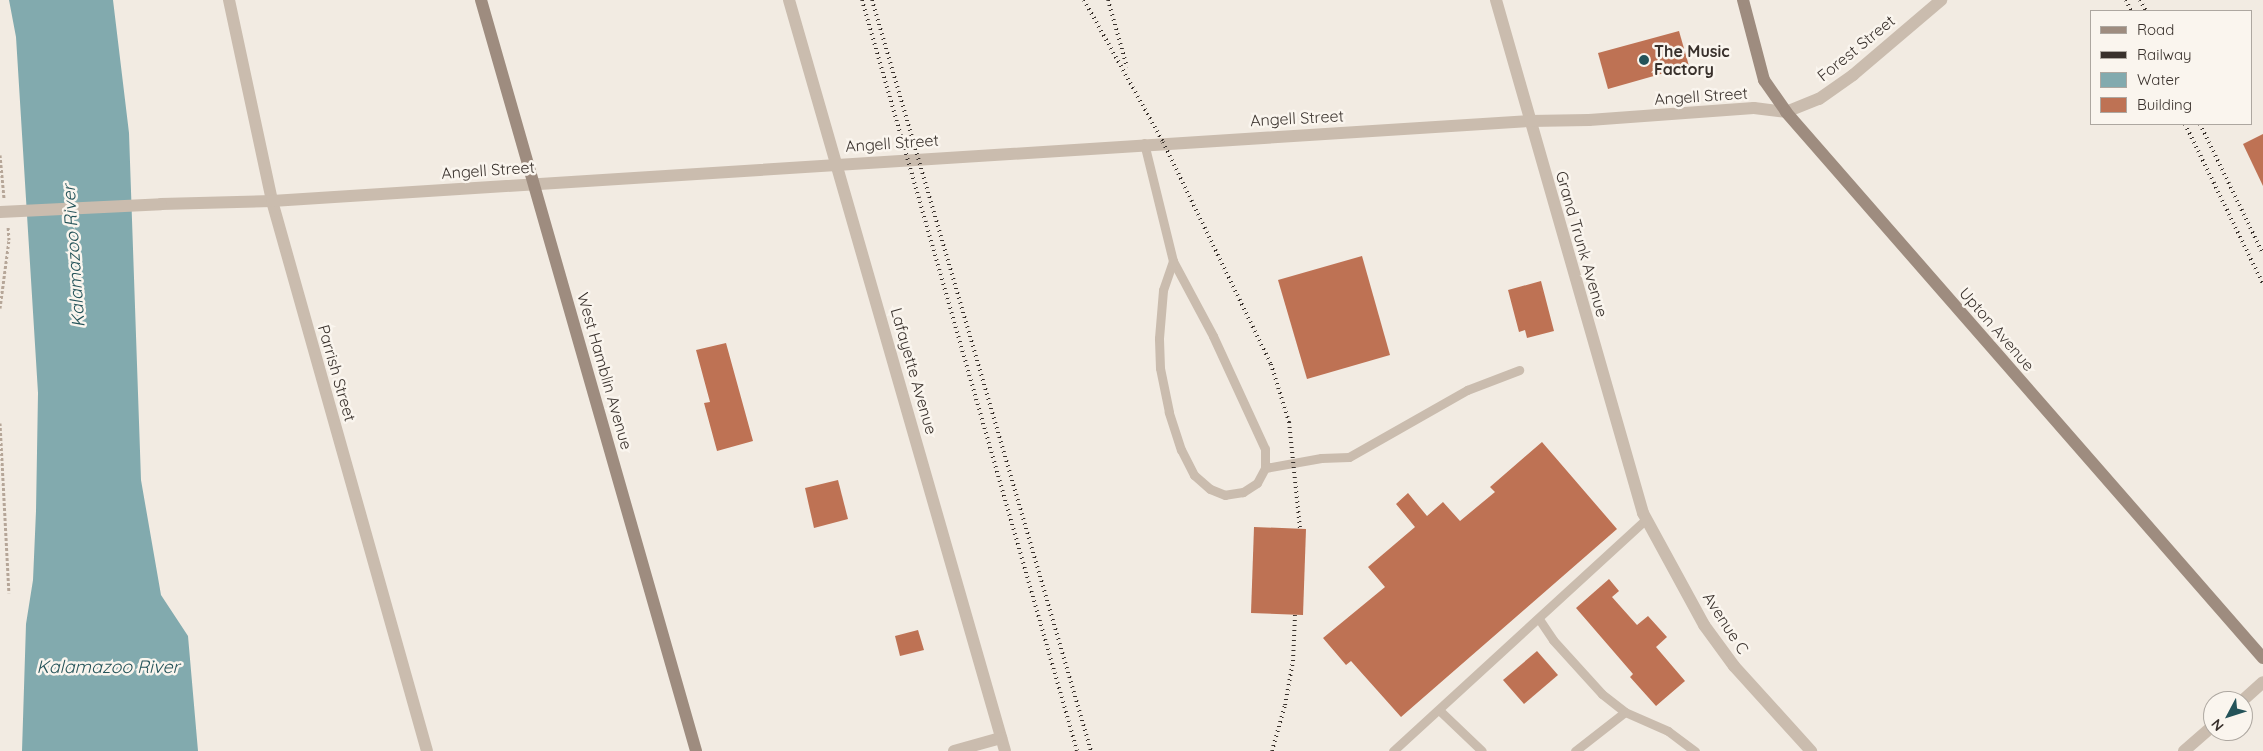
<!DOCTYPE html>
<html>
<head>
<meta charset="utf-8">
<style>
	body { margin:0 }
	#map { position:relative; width:2263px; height:751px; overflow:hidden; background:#f2ebe2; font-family:Quicksand,sans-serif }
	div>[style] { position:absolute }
	.water>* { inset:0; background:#82aaae }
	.building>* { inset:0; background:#be7254 }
	.path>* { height:3px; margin-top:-1.5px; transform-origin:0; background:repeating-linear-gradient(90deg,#b6a698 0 2.5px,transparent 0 5px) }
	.lane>* { height:9px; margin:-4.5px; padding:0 4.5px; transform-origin:4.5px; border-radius:4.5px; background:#cabcae }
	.street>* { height:12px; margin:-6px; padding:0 6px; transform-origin:6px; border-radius:6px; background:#cabcae }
	.secondary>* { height:12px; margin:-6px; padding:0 6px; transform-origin:6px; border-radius:6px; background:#9e8c7f }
	.rail>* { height:4px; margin-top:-2px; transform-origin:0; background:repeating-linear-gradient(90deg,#39312c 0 1px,transparent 0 5px) }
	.street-bridge>* { height:12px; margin:-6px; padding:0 6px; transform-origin:6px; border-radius:6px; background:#cabcae }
	.dots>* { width:14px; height:14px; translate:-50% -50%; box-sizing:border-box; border:2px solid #faf5ee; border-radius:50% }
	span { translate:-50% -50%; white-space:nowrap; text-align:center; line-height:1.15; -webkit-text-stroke:5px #faf5ee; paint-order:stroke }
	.street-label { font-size:16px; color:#39312c }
	.poi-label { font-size:16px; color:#39312c; font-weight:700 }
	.left { translate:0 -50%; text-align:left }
	.water-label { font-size:18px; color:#245359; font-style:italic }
	.legend { position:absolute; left:2090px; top:10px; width:162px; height:115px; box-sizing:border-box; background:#faf5ee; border:1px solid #ada7a0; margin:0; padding:6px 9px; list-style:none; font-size:15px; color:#39312c }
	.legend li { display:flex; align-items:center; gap:10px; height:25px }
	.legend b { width:25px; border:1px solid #ada7a0 }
	.north { position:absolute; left:2203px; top:691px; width:50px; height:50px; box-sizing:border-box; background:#faf5ee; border:1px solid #ada7a0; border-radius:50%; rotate:230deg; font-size:14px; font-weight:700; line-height:20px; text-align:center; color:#39312c }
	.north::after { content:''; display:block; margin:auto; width:18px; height:22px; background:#245359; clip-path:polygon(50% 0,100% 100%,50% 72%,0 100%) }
</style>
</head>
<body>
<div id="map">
	<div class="water">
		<div style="clip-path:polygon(9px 0,113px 0,129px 133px,141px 480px,161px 595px,188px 636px,198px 751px,22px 751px,26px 624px,33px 580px,36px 511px,38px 393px,16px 37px)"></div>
	</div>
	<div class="building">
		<div style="clip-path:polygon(1679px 31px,1689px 66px,1608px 89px,1598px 53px)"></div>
		<div style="clip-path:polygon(2263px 134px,2263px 186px,2243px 144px)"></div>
		<div style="clip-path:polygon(1362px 256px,1390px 355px,1307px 379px,1278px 280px)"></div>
		<div style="clip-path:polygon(1541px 281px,1554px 331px,1527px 338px,1525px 330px,1519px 332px,1508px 290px)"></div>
		<div style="clip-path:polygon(726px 343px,753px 441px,717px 451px,704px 403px,710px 402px,696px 350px)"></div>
		<div style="clip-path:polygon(1542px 442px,1617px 529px,1401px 717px,1351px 661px,1346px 665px,1323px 638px,1385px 587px,1368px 567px,1415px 527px,1396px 504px,1408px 493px,1427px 516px,1443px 502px,1460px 521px,1495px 492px,1490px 487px)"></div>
		<div style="clip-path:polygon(838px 480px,848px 519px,814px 528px,805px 488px)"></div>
		<div style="clip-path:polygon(1254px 527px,1306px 529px,1303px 615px,1251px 613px)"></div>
		<div style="clip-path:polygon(1609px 579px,1619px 591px,1612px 597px,1637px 625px,1648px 616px,1667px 637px,1656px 647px,1685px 681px,1656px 706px,1630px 677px,1633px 674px,1576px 608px)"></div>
		<div style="clip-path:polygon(918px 630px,924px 650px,900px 656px,895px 636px)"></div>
		<div style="clip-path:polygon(1537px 651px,1558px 675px,1524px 704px,1503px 680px)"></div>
	</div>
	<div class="path">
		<div style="left:0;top:155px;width:43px;rotate:84.7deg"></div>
		<div style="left:0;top:308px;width:69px;rotate:-82.5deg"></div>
		<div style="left:9px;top:240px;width:13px;rotate:-94deg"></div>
		<div style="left:0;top:423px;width:170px;rotate:87deg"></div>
	</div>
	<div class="lane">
		<div style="left:1144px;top:143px;width:122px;rotate:76.2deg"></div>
		<div style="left:1173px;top:261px;width:85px;rotate:61.9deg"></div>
		<div style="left:1213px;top:336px;width:124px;rotate:65.3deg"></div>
		<div style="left:1265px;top:449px;width:19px;rotate:90deg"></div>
		<div style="left:1265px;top:468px;width:17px;rotate:118deg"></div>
		<div style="left:1257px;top:483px;width:17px;rotate:147deg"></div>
		<div style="left:1243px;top:492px;width:18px;rotate:171deg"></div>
		<div style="left:1225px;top:495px;width:16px;rotate:-158deg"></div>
		<div style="left:1210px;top:489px;width:21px;rotate:-139deg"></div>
		<div style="left:1194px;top:475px;width:28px;rotate:-117deg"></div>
		<div style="left:1181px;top:450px;width:40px;rotate:-108deg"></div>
		<div style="left:1169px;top:412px;width:45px;rotate:-101.6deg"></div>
		<div style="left:1160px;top:368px;width:30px;rotate:-92deg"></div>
		<div style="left:1159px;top:338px;width:48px;rotate:-85.2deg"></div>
		<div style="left:1163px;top:290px;width:31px;rotate:-71deg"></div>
		<div style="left:1265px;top:468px;width:57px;rotate:-10.1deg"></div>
		<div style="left:1321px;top:458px;width:28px;rotate:-2deg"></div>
		<div style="left:1349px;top:457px;width:136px;rotate:-29.6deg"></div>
		<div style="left:1467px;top:390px;width:56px;rotate:-21deg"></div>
		<div style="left:1539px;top:619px;width:25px;rotate:56deg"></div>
		<div style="left:1553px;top:640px;width:73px;rotate:47.8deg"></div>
		<div style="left:1602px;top:694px;width:29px;rotate:38deg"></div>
		<div style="left:1625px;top:712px;width:47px;rotate:23.8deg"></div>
		<div style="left:1668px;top:731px;width:34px;rotate:37deg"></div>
		<div style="left:1439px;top:710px;width:59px;rotate:43.6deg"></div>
		<div style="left:1393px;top:751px;width:343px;rotate:-42.5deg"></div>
		<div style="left:1575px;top:751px;width:63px;rotate:-38deg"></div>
	</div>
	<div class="street">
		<div style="left:229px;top:0;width:206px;rotate:77.9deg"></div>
		<div style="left:272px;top:201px;width:571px;rotate:74.26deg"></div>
		<div style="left:789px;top:0;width:781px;rotate:73.95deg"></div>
		<div style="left:1496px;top:0;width:534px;rotate:74.01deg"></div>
		<div style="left:1643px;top:513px;width:128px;rotate:61.4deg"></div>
		<div style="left:1704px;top:625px;width:51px;rotate:53.8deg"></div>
		<div style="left:1734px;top:666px;width:115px;rotate:47.8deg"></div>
		<div style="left:161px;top:204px;width:111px;rotate:-1.5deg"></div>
		<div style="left:272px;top:201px;width:1261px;rotate:-3.64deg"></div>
		<div style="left:1530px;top:121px;width:59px;rotate:-1deg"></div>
		<div style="left:1589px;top:120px;width:165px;rotate:-4.2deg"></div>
		<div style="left:1754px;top:108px;width:32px;rotate:7deg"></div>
		<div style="left:1786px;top:112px;width:35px;rotate:-22deg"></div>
		<div style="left:1819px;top:99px;width:42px;rotate:-35.2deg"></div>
		<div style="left:1853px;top:75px;width:116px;rotate:-40.4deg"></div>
		<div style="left:2242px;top:701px;width:28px;rotate:-42deg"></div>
		<div style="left:954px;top:751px;width:49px;rotate:-15.5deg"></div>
		<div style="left:2184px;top:751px;width:38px;rotate:-41deg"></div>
	</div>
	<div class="secondary">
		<div style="left:481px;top:0;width:781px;rotate:74.02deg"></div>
		<div style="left:1743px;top:0;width:83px;rotate:75.3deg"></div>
		<div style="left:1764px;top:80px;width:39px;rotate:55deg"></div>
		<div style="left:1786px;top:112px;width:725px;rotate:48.86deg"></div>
	</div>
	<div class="rail">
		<div style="left:862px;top:0;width:781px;rotate:74.02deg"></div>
		<div style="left:872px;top:0;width:782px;rotate:73.74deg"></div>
		<div style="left:1084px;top:0;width:162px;rotate:60.9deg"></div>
		<div style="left:1163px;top:142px;width:247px;rotate:64.1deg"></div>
		<div style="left:1271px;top:364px;width:61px;rotate:72.8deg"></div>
		<div style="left:1289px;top:422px;width:108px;rotate:84.1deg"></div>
		<div style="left:1108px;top:0;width:70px;rotate:74.2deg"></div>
		<div style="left:2126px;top:0;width:12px;rotate:66deg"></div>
		<div style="left:2140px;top:0;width:13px;rotate:61deg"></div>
		<div style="left:2185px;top:124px;width:178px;rotate:64deg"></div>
		<div style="left:2200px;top:124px;width:144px;rotate:64.1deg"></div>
		<div style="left:1272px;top:751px;width:48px;rotate:-74.2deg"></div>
		<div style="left:1285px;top:705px;width:45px;rotate:-79.7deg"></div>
		<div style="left:1293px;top:661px;width:46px;rotate:-87.5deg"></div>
	</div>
	<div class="street-bridge">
		<div style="left:0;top:212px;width:161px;rotate:-2.8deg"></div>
	</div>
	<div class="dots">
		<div style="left:1644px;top:60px;background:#245359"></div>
	</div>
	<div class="street-label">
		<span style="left:1856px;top:48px;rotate:-39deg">Forest Street</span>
		<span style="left:1701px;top:96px;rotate:-4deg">Angell Street</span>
		<span style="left:1297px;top:118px;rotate:-3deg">Angell Street</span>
		<span style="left:892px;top:143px;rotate:-4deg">Angell Street</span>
		<span style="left:488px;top:170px;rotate:-4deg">Angell Street</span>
		<span style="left:1582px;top:244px;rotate:74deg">Grand Trunk Avenue</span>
		<span style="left:1997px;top:329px;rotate:49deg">Upton Avenue</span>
		<span style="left:605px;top:371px;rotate:74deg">West Hamblin Avenue</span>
		<span style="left:914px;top:371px;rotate:74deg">Lafayette Avenue</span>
		<span style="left:337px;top:373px;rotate:74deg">Parrish Street</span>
		<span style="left:1726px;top:623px;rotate:57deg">Avenue C</span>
	</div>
	<div class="poi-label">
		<span class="left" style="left:1654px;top:60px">The Music<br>Factory</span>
	</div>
	<div class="water-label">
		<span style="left:74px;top:256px;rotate:-94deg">Kalamazoo River</span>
		<span style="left:108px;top:667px">Kalamazoo River</span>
	</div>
	<ul class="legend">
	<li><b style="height:6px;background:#9e8c7f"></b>Road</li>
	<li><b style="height:6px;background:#39312c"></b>Railway</li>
	<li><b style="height:14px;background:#82aaae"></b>Water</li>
	<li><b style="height:14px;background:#be7254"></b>Building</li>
	</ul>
	<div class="north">N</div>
</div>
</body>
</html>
